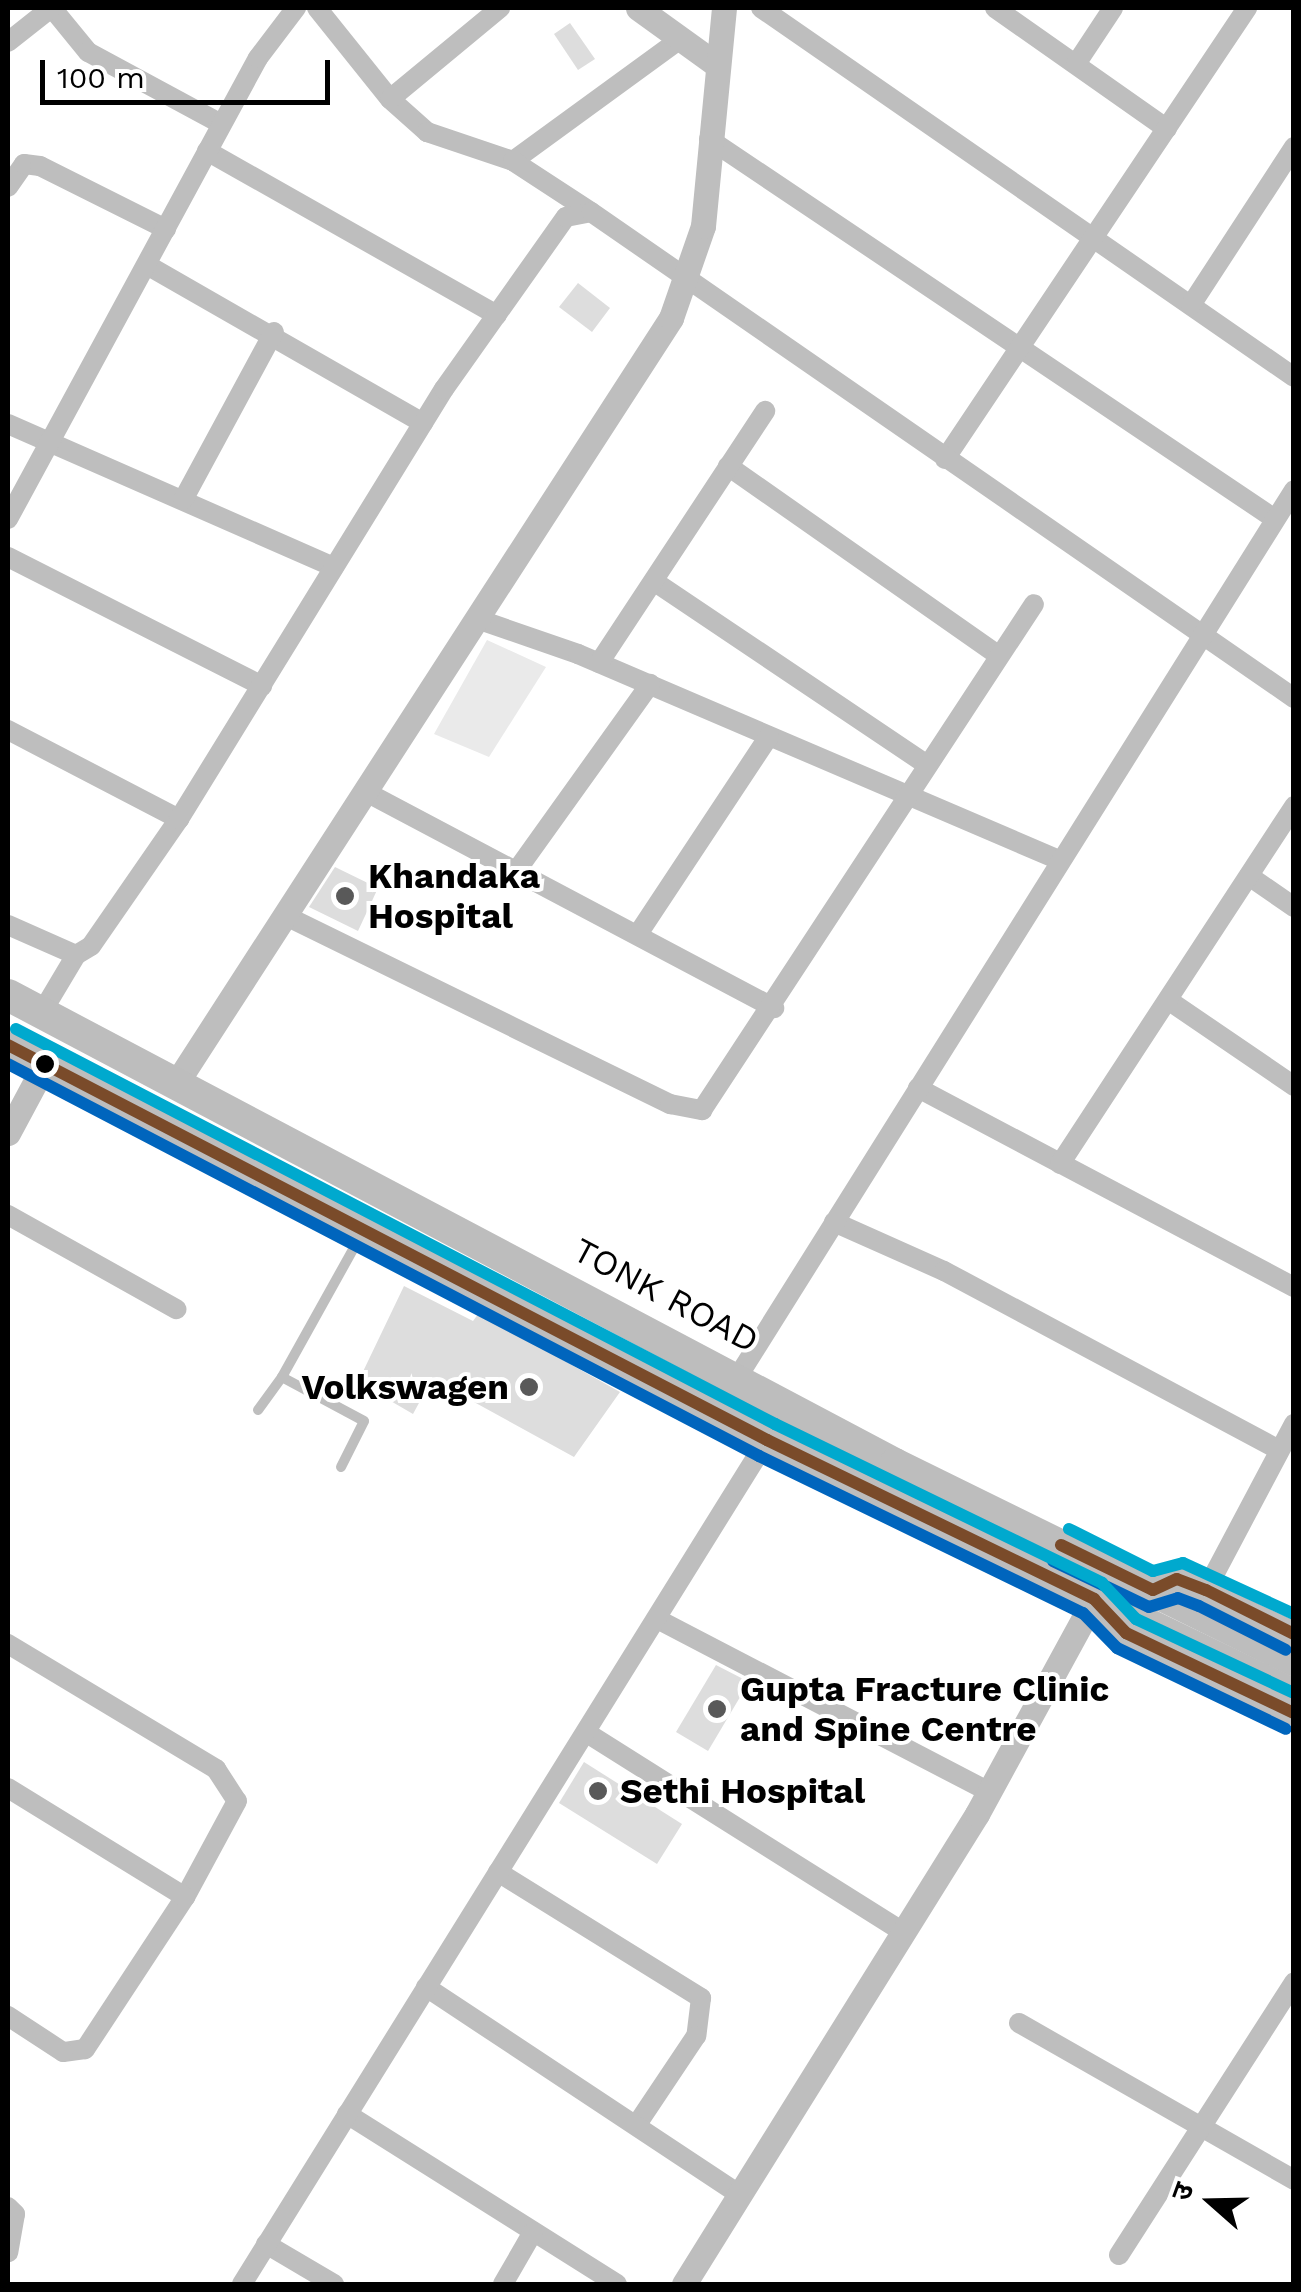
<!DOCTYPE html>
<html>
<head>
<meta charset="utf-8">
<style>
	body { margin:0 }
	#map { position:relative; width:1301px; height:2292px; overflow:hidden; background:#fff; font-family:"Work Sans","Noto Sans Devanagari",sans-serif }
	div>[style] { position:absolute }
	.green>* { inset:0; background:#eaeaea }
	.building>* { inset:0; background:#ddd }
	.service>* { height:10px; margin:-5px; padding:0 5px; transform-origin:5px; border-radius:5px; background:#bebebe }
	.minor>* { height:20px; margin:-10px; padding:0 10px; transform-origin:10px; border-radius:10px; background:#bebebe }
	.tertiary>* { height:25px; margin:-12.5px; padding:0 12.5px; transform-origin:12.5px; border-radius:12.5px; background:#bebebe }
	.primary>* { height:32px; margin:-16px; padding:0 16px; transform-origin:16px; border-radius:16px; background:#bdbdbd }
	.bus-1>* { height:12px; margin:-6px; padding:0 6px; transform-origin:6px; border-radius:6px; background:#7a4b2a }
	.bus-2>* { height:12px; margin:-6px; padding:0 6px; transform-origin:6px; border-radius:6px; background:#0065bd }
	.bus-3>* { height:12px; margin:-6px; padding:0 6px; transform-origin:6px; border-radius:6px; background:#00a9ce }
	.dots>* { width:28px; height:28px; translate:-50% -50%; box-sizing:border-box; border:5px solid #fff; border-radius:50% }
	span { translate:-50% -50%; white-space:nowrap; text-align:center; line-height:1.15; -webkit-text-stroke:8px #fff; paint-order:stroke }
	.poi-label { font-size:35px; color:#000; font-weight:700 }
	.left { translate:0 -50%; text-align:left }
	.right { translate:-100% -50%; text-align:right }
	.street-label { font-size:35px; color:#000 }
	.frame { position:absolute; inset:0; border:10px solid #000; pointer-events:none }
	.north { position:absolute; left:1161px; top:2152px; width:100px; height:100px; -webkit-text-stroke:8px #fff; paint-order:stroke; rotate:290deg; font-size:28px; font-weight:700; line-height:40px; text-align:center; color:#000 }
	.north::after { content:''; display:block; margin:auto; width:35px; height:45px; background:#000; clip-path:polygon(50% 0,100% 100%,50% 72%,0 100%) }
	.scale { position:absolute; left:40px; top:60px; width:290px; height:45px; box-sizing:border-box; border:5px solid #000; border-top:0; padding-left:12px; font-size:30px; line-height:35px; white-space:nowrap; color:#000; -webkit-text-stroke:8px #fff; paint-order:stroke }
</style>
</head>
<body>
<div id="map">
	<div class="green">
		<div style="clip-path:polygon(487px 640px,546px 667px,489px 757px,434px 734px)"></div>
	</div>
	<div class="building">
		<div style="clip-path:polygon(570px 23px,595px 59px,578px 70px,554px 34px)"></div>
		<div style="clip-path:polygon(578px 283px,610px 308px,592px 332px,559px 307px)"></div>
		<div style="clip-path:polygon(335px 867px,378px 888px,358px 931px,309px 907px)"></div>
		<div style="clip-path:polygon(404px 1286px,473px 1321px,479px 1313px,620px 1392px,574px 1457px,432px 1379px,413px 1414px,358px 1382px)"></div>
		<div style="clip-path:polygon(716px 1665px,749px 1682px,708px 1751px,676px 1732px)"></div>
		<div style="clip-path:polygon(584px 1762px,682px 1824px,657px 1864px,559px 1803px)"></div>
	</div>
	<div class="service">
		<div style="left:258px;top:1410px;width:41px;rotate:-54deg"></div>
		<div style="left:341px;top:1467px;width:51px;rotate:-63.4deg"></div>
		<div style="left:364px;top:1421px;width:93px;rotate:-151.8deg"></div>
		<div style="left:282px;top:1377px;width:165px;rotate:-60.9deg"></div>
	</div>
	<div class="minor">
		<div style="left:52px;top:8px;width:57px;rotate:50.7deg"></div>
		<div style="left:88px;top:52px;width:151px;rotate:28.4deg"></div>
		<div style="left:317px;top:8px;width:117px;rotate:51.3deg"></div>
		<div style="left:390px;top:99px;width:50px;rotate:41.7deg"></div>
		<div style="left:427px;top:132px;width:91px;rotate:18.6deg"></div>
		<div style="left:513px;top:161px;width:205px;rotate:-36.1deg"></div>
		<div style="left:761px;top:8px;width:648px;rotate:34.7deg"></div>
		<div style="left:995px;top:8px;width:210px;rotate:35.1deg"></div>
		<div style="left:8px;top:42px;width:55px;rotate:-38.3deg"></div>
		<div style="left:1076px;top:64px;width:67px;rotate:-56.5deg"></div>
		<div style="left:390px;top:99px;width:143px;rotate:-39.6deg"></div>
		<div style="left:709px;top:139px;width:682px;rotate:33.88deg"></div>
		<div style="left:207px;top:151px;width:333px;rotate:29.5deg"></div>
		<div style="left:513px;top:161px;width:93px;rotate:33.2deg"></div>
		<div style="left:8px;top:187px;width:28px;rotate:-55deg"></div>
		<div style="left:24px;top:164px;width:16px;rotate:7deg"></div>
		<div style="left:40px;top:166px;width:141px;rotate:26.6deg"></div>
		<div style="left:147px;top:265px;width:318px;rotate:29.8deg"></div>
		<div style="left:1191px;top:305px;width:189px;rotate:-56.9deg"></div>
		<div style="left:8px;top:424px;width:356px;rotate:23.7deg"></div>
		<div style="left:945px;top:459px;width:543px;rotate:-56.19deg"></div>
		<div style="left:728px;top:466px;width:331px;rotate:35deg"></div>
		<div style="left:183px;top:500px;width:191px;rotate:-61.6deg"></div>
		<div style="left:8px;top:519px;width:524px;rotate:-61.53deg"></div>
		<div style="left:258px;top:58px;width:63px;rotate:-52.8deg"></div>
		<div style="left:8px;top:557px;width:285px;rotate:26.9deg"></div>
		<div style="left:655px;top:582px;width:328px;rotate:33.9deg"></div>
		<div style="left:477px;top:619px;width:107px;rotate:19.1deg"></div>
		<div style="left:578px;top:654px;width:523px;rotate:23.18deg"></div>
		<div style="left:599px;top:663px;width:302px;rotate:-56.6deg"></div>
		<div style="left:8px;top:730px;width:193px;rotate:27.5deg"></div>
		<div style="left:366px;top:792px;width:462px;rotate:27.9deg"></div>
		<div style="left:517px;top:870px;width:229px;rotate:-54.4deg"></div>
		<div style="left:1249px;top:876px;width:55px;rotate:34.6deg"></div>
		<div style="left:286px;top:916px;width:428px;rotate:26.1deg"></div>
		<div style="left:670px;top:1104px;width:33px;rotate:11deg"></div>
		<div style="left:702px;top:1110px;width:605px;rotate:-56.73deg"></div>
		<div style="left:8px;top:925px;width:74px;rotate:23.8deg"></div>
		<div style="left:76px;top:955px;width:17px;rotate:-31deg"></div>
		<div style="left:91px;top:946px;width:155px;rotate:-55.3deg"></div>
		<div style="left:179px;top:819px;width:505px;rotate:-58.36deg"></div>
		<div style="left:444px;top:389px;width:211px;rotate:-54.7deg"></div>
		<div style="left:566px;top:217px;width:25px;rotate:-11deg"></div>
		<div style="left:591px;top:212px;width:855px;rotate:34.66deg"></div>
		<div style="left:638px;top:934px;width:237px;rotate:-56.5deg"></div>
		<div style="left:1168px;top:1000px;width:153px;rotate:34.3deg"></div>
		<div style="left:42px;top:1012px;width:66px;rotate:-59.2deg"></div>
		<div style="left:918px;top:1088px;width:425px;rotate:27.9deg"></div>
		<div style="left:1060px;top:1164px;width:428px;rotate:-56.8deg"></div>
		<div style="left:8px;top:1215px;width:193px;rotate:29.2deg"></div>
		<div style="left:834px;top:1222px;width:120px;rotate:24deg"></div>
		<div style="left:944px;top:1271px;width:380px;rotate:28.1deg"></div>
		<div style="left:737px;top:1378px;width:1048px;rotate:-57.9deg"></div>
		<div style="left:1206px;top:1590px;width:188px;rotate:-62.1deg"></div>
		<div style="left:659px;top:1620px;width:373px;rotate:27.5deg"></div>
		<div style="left:8px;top:1644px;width:243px;rotate:31deg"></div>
		<div style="left:216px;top:1769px;width:38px;rotate:57deg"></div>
		<div style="left:237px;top:1801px;width:109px;rotate:118.4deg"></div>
		<div style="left:185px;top:1897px;width:182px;rotate:123.3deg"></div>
		<div style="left:85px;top:2049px;width:22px;rotate:172deg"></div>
		<div style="left:63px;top:2052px;width:66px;rotate:-146.8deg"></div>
		<div style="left:587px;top:1733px;width:375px;rotate:32.2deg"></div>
		<div style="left:8px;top:1788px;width:208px;rotate:31.6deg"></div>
		<div style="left:498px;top:1872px;width:239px;rotate:31.8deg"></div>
		<div style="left:701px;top:1998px;width:38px;rotate:97deg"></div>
		<div style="left:696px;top:2036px;width:106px;rotate:123.8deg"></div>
		<div style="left:426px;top:1987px;width:377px;rotate:33.5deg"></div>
		<div style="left:1019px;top:2023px;width:317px;rotate:29.7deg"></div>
		<div style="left:347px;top:2114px;width:319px;rotate:32.2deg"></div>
		<div style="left:8px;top:2207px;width:10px;rotate:45deg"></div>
		<div style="left:15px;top:2214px;width:39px;rotate:100deg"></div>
		<div style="left:266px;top:2244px;width:79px;rotate:30.5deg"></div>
		<div style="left:1119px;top:2255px;width:324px;rotate:-57.3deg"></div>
		<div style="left:242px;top:2284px;width:994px;rotate:-58.12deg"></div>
		<div style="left:503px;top:2284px;width:60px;rotate:-60deg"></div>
	</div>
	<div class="tertiary">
		<div style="left:638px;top:8px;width:97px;rotate:35.8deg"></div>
		<div style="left:177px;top:1082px;width:910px;rotate:-57.11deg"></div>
		<div style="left:671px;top:318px;width:97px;rotate:-70.8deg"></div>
		<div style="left:703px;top:226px;width:219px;rotate:-84.5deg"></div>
		<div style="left:8px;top:1133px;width:78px;rotate:-61.8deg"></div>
		<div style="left:1153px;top:1590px;width:26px;rotate:-25deg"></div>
		<div style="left:1177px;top:1579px;width:129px;rotate:25.2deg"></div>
		<div style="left:1100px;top:1607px;width:37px;rotate:45deg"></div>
		<div style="left:1126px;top:1633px;width:186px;rotate:25.5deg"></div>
		<div style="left:684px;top:2284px;width:554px;rotate:-58.06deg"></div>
		<div style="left:977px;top:1814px;width:245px;rotate:-61.4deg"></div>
	</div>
	<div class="primary">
		<div style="left:8px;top:995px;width:1003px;rotate:27.87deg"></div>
		<div style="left:895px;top:1464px;width:445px;rotate:26.2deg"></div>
		<div style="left:8px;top:1045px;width:856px;rotate:27.49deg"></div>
		<div style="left:767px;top:1440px;width:585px;rotate:25.82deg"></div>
	</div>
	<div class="bus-1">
		<div style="left:8px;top:1045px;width:856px;rotate:27.49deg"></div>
		<div style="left:767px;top:1440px;width:364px;rotate:25.9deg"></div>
		<div style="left:1094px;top:1599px;width:47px;rotate:46.7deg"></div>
		<div style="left:1126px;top:1633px;width:186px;rotate:25.5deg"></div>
		<div style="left:1061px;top:1545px;width:102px;rotate:26.1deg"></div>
		<div style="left:1153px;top:1590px;width:26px;rotate:-25deg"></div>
		<div style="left:1177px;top:1579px;width:31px;rotate:21deg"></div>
		<div style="left:1206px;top:1590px;width:98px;rotate:26.6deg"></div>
	</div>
	<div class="bus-2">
		<div style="left:8px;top:1064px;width:847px;rotate:27.56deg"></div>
		<div style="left:759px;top:1456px;width:360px;rotate:25.9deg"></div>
		<div style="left:1083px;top:1613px;width:49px;rotate:45.8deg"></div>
		<div style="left:1117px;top:1648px;width:187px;rotate:25.6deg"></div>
		<div style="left:1053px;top:1561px;width:106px;rotate:25.6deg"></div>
		<div style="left:1149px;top:1607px;width:30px;rotate:-17deg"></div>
		<div style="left:1178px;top:1598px;width:22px;rotate:21deg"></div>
		<div style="left:1199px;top:1606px;width:97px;rotate:26.8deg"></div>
	</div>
	<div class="bus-3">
		<div style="left:16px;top:1029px;width:856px;rotate:27.49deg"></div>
		<div style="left:775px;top:1424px;width:364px;rotate:25.9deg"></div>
		<div style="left:1102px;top:1583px;width:50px;rotate:46.6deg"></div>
		<div style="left:1136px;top:1619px;width:174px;rotate:25.1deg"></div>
		<div style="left:1069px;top:1529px;width:94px;rotate:26.6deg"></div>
		<div style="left:1153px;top:1571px;width:31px;rotate:-15deg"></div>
		<div style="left:1183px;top:1563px;width:122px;rotate:24.7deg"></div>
	</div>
	<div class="dots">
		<div style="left:345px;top:896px;background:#595959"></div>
		<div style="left:45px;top:1064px;background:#000"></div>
		<div style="left:529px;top:1387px;background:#595959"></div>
		<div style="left:717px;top:1709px;background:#595959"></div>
		<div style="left:598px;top:1791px;background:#595959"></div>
	</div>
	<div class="poi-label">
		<span class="left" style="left:368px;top:896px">Khandaka<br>Hospital</span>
		<span class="right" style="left:509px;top:1387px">Volkswagen</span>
		<span class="left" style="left:740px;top:1709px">Gupta Fracture Clinic<br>and Spine Centre</span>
		<span class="left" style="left:620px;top:1791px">Sethi Hospital</span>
	</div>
	<div class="street-label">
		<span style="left:666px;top:1295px;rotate:28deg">TONK ROAD</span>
	</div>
	<div class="frame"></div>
	<div class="north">उ</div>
	<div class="scale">100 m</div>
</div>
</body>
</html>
